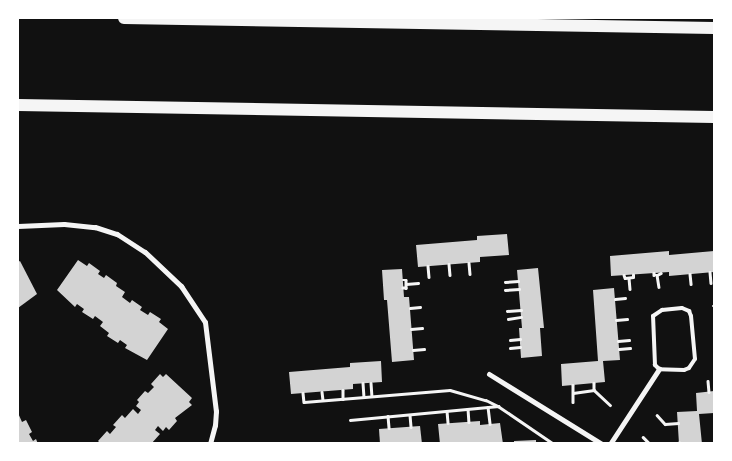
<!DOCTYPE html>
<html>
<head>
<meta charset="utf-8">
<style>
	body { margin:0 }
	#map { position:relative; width:732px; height:461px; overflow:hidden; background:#111; font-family:Helvetica,sans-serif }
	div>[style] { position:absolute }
	.building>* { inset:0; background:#d3d3d3 }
	.path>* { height:2.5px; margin:-1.25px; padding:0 1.25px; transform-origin:1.25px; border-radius:1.25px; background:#f5f5f5 }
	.service>* { height:4px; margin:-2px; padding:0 2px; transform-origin:2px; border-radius:2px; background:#f5f5f5 }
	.minor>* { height:5px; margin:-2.5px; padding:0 2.5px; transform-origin:2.5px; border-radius:2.5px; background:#f5f5f5 }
	.motorway>* { height:12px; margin:-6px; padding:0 6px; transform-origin:6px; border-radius:6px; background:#f5f5f5 }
	span { translate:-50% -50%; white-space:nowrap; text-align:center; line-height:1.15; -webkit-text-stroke:4px #fff; paint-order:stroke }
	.frame { position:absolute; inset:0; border:19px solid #fff; pointer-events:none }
</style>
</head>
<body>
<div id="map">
	<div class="building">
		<div style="clip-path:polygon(507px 234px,509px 255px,480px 257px,480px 262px,418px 267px,416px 245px,477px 240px,477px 236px)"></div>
		<div style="clip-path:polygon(669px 251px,669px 255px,714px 251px,714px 272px,669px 276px,669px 272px,611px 276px,610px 256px)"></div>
		<div style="clip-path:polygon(78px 260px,87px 266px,89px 263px,100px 271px,98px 274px,104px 278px,106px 275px,117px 283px,116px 286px,125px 292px,122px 297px,130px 303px,132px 300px,142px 307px,140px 310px,148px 315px,150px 312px,161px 319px,159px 322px,168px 329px,147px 360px,125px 348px,127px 345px,120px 340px,118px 343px,107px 336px,109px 333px,100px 326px,103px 322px,95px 316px,93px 319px,82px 312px,84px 309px,77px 304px,75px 307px,57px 290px)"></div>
		<div style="clip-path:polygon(20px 261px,37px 294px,18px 308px,18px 262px)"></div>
		<div style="clip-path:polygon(538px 268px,544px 328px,540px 328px,542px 356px,521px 358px,519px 328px,522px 328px,517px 270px)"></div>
		<div style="clip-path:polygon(402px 269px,404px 297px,409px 297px,414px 360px,392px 362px,387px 300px,384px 300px,382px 270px)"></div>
		<div style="clip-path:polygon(614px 288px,620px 360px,603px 361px,605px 382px,562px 386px,561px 364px,598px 361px,593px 290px)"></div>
		<div style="clip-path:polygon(381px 361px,382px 382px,353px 384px,353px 389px,291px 394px,289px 372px,350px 367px,350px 363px)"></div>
		<div style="clip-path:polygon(160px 374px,163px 377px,166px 374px,192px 398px,189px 402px,192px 405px,175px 418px,177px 421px,169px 430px,166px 427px,163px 431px,158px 426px,155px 430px,160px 434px,151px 444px,101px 444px,98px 441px,107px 431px,110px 434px,116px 427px,113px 425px,122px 415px,125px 418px,133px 409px,138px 414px,141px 410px,136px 406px,139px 402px,137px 400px,145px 391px,148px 393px,154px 387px,151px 384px)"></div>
		<div style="clip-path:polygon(714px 391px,714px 413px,699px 414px,702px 444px,679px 444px,677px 412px,697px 411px,696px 393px)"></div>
		<div style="clip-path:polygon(18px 413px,22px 422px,26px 420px,32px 432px,29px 434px,33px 441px,36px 439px,38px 444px,18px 444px)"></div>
		<div style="clip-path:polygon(480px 421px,480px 425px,500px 423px,503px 444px,440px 444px,438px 424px)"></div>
		<div style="clip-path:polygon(420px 426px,422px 444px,380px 444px,379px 429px)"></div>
		<div style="clip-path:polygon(536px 440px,536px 444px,514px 444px,514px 441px)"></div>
	</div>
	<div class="path">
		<div style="left:469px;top:263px;width:11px;rotate:85deg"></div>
		<div style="left:449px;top:264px;width:11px;rotate:85deg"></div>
		<div style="left:428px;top:266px;width:11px;rotate:85deg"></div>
		<div style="left:710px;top:272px;width:11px;rotate:85deg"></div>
		<div style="left:654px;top:273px;width:2px;rotate:90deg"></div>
		<div style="left:654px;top:275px;width:3px"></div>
		<div style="left:657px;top:275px;width:4px;rotate:-27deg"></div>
		<div style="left:690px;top:274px;width:10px;rotate:84deg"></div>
		<div style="left:624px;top:275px;width:3px;rotate:72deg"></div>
		<div style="left:625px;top:278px;width:8px;rotate:-7deg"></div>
		<div style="left:633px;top:277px;width:2px;rotate:-90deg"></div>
		<div style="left:657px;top:275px;width:12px;rotate:81deg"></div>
		<div style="left:629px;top:278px;width:11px;rotate:85deg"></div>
		<div style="left:403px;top:280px;width:3px"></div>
		<div style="left:406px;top:280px;width:8px;rotate:90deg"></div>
		<div style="left:406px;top:288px;width:3px;rotate:180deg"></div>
		<div style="left:505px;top:282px;width:13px;rotate:-4deg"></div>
		<div style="left:406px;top:284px;width:12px;rotate:-5deg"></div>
		<div style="left:505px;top:290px;width:14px;rotate:-4deg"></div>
		<div style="left:615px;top:299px;width:10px;rotate:-6deg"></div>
		<div style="left:713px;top:306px;width:1px"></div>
		<div style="left:410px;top:308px;width:10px;rotate:-6deg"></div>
		<div style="left:507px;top:311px;width:14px;rotate:-4deg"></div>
		<div style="left:508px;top:319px;width:13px;rotate:-9deg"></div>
		<div style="left:616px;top:320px;width:11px;rotate:-5deg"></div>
		<div style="left:411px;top:329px;width:11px;rotate:-5deg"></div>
		<div style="left:510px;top:340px;width:10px;rotate:-6deg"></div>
		<div style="left:618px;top:341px;width:11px;rotate:-5deg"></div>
		<div style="left:510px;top:348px;width:10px;rotate:-6deg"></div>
		<div style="left:619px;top:349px;width:11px;rotate:-5deg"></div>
		<div style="left:413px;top:350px;width:11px;rotate:-5deg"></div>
		<div style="left:708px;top:381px;width:11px;rotate:85deg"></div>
		<div style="left:363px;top:383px;width:14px;rotate:86deg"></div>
		<div style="left:371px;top:383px;width:13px;rotate:86deg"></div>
		<div style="left:594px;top:383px;width:7px;rotate:90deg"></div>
		<div style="left:594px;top:390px;width:22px;rotate:43deg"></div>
		<div style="left:573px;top:385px;width:17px;rotate:90deg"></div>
		<div style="left:343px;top:390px;width:9px;rotate:90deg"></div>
		<div style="left:322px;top:392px;width:8px;rotate:83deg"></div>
		<div style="left:303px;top:393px;width:9px;rotate:84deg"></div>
		<div style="left:304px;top:402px;width:146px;rotate:-4.7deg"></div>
		<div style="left:450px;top:390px;width:37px;rotate:16deg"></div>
		<div style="left:486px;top:400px;width:13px;rotate:27deg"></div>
		<div style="left:498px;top:406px;width:68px;rotate:34.2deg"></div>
		<div style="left:573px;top:393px;width:21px;rotate:-8deg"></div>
		<div style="left:488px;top:407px;width:17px;rotate:83deg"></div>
		<div style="left:468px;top:409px;width:13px;rotate:86deg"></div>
		<div style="left:447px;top:411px;width:12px;rotate:85deg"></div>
		<div style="left:410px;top:415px;width:12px;rotate:85deg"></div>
		<div style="left:657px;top:415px;width:12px;rotate:48deg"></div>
		<div style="left:665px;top:424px;width:13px;rotate:-4deg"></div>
		<div style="left:388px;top:416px;width:12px;rotate:85deg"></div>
		<div style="left:350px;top:420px;width:149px;rotate:-5.4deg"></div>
		<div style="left:643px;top:437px;width:10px;rotate:45deg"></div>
		<div style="left:679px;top:444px;width:1px;rotate:-90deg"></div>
	</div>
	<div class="service">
		<div style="left:682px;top:308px;width:8px;rotate:23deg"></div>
		<div style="left:689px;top:311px;width:5px;rotate:68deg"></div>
		<div style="left:691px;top:316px;width:43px;rotate:84.7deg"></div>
		<div style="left:695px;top:359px;width:11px;rotate:124deg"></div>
		<div style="left:689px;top:368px;width:5px;rotate:158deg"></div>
		<div style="left:684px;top:370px;width:25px;rotate:-178deg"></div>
		<div style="left:659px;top:369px;width:6px;rotate:-135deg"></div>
		<div style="left:655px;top:365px;width:49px;rotate:-92.3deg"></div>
		<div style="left:653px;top:316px;width:11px;rotate:-34deg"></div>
		<div style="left:662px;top:310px;width:20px;rotate:-6deg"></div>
	</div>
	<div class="minor">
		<div style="left:18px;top:226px;width:46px;rotate:-2.5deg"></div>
		<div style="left:64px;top:224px;width:31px;rotate:6deg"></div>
		<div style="left:95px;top:227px;width:23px;rotate:18deg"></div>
		<div style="left:117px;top:234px;width:33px;rotate:33deg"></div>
		<div style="left:145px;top:252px;width:50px;rotate:43.4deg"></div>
		<div style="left:181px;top:286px;width:43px;rotate:56.3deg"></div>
		<div style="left:205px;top:322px;width:90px;rotate:83deg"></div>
		<div style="left:216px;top:411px;width:14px;rotate:94deg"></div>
		<div style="left:215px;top:425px;width:20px;rotate:105deg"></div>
		<div style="left:489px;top:374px;width:133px;rotate:31.8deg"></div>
		<div style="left:610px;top:444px;width:90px;rotate:-56.8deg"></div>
	</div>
	<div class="motorway">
		<div style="left:124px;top:18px;width:590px;rotate:0.97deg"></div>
		<div style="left:18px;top:105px;width:696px;rotate:0.99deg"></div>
	</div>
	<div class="frame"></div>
</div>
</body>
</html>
